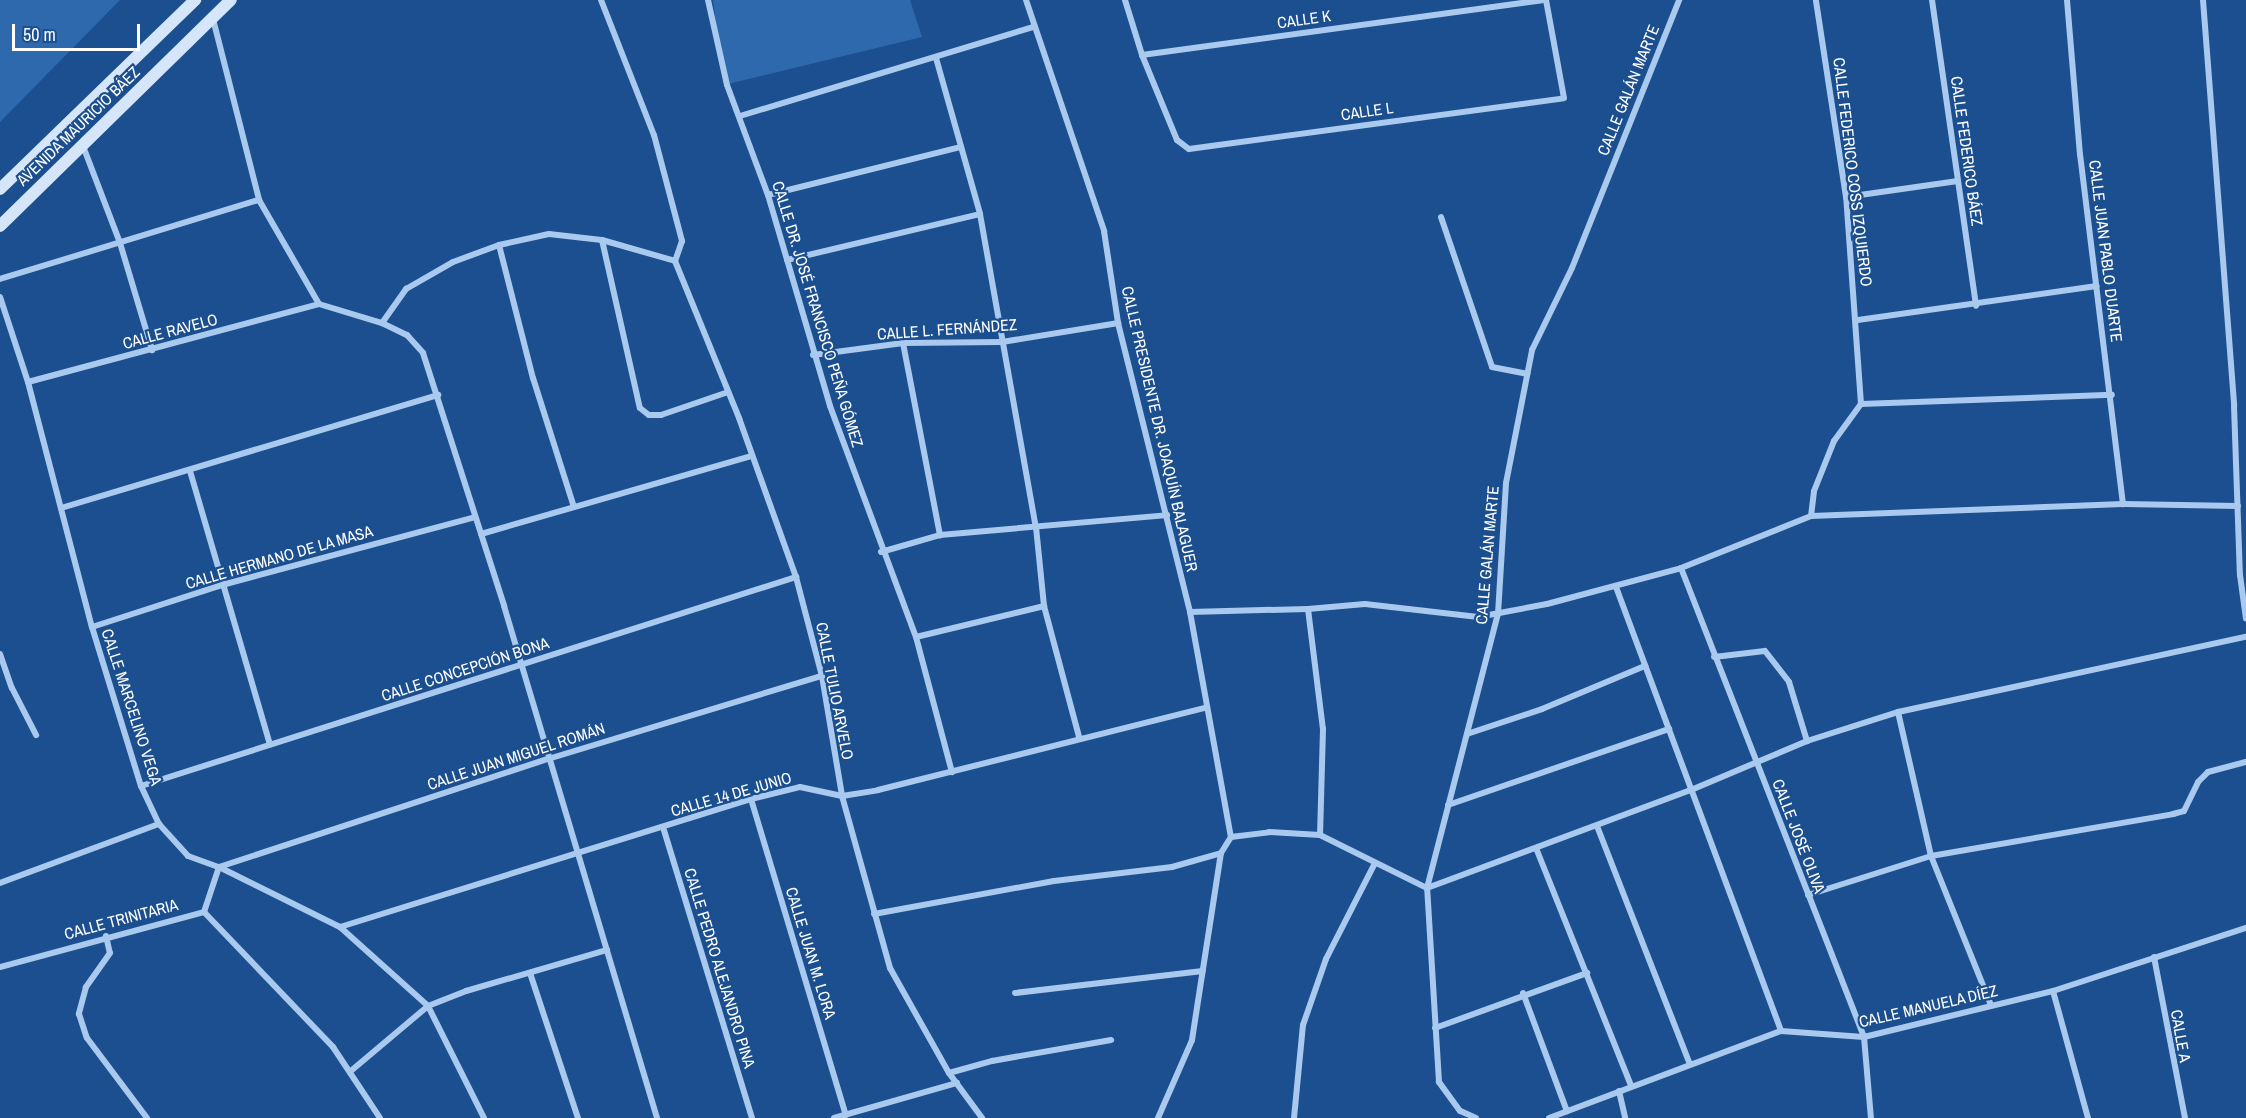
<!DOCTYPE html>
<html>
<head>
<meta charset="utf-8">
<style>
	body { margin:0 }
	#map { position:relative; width:2246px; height:1118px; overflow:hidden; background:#1b4f8f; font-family:"Archivo Narrow",sans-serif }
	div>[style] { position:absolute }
	.green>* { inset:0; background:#2e69ad }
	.minor>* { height:6px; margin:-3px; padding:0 3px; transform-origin:3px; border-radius:3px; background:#a9c9ee }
	.secondary>* { height:12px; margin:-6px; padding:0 6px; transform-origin:6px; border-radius:6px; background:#d6e6fa }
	span { translate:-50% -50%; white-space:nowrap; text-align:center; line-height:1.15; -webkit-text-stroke:4.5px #1b4f8f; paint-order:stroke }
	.street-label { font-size:16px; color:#fff }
	.scale { position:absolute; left:12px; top:24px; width:128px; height:27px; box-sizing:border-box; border:3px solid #fff; border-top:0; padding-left:8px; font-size:18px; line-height:21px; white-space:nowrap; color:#fff; -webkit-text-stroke:4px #1b4f8f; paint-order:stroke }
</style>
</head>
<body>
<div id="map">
	<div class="green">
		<div style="clip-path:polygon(0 0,120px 0,0 122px)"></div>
		<div style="clip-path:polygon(713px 0,910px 0,922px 37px,724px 85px)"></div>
	</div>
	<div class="minor">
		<div style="left:601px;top:0;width:145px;rotate:68.6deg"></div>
		<div style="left:654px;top:135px;width:110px;rotate:75.2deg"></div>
		<div style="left:682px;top:241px;width:21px;rotate:109deg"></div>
		<div style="left:708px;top:0;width:87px;rotate:77.4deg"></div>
		<div style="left:727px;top:85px;width:117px;rotate:69.6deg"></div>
		<div style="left:768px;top:195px;width:220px;rotate:73.6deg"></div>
		<div style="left:830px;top:406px;width:246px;rotate:69.6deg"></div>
		<div style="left:916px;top:637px;width:140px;rotate:75.1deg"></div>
		<div style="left:1026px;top:0;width:244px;rotate:71.3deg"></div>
		<div style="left:1104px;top:231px;width:93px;rotate:81.3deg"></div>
		<div style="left:1118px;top:323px;width:298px;rotate:76deg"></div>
		<div style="left:1190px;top:612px;width:229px;rotate:79.7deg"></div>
		<div style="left:1125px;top:0;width:58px;rotate:72.8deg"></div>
		<div style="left:1142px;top:55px;width:92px;rotate:67.6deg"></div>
		<div style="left:1177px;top:140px;width:15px;rotate:37deg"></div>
		<div style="left:1189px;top:149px;width:378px;rotate:-7.7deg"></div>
		<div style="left:1564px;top:98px;width:100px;rotate:-100.4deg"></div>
		<div style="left:1932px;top:0;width:309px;rotate:81.8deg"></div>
		<div style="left:2067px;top:0;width:155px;rotate:85.2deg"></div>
		<div style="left:2080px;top:154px;width:353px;rotate:83deg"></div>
		<div style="left:2203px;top:0;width:407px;rotate:85.6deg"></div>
		<div style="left:2234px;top:406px;width:169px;rotate:88deg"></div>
		<div style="left:2240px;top:575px;width:44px;rotate:82.2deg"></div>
		<div style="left:213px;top:19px;width:187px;rotate:75.7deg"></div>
		<div style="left:259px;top:200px;width:120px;rotate:60deg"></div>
		<div style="left:319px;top:304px;width:66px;rotate:16.8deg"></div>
		<div style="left:382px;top:323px;width:28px;rotate:26deg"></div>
		<div style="left:407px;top:335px;width:24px;rotate:48deg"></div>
		<div style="left:423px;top:353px;width:266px;rotate:72.2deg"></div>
		<div style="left:504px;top:606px;width:534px;rotate:73.36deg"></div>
		<div style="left:1142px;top:55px;width:404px;rotate:-7.8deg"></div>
		<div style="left:936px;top:58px;width:162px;rotate:74.2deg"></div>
		<div style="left:980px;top:214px;width:318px;rotate:79.9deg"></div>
		<div style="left:1036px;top:527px;width:79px;rotate:84.2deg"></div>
		<div style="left:1044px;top:606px;width:136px;rotate:75deg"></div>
		<div style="left:740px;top:116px;width:306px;rotate:-16.9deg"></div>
		<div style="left:83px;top:146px;width:104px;rotate:69.1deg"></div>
		<div style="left:120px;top:243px;width:112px;rotate:73.3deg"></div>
		<div style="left:768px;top:195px;width:199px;rotate:-14deg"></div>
		<div style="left:1846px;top:197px;width:113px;rotate:-8.1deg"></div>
		<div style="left:1441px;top:217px;width:158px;rotate:71.2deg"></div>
		<div style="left:1492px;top:367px;width:36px;rotate:11deg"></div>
		<div style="left:602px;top:240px;width:172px;rotate:77.3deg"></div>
		<div style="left:640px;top:408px;width:11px;rotate:38deg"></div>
		<div style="left:649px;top:415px;width:12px"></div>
		<div style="left:661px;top:415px;width:71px;rotate:-18.9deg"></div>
		<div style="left:499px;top:245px;width:137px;rotate:75.7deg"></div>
		<div style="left:533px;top:378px;width:135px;rotate:72.4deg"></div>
		<div style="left:787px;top:260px;width:198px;rotate:-13.4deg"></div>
		<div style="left:675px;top:261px;width:170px;rotate:67.8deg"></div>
		<div style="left:739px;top:418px;width:169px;rotate:70.3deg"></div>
		<div style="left:796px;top:577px;width:102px;rotate:75.3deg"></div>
		<div style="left:822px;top:676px;width:122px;rotate:80.5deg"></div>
		<div style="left:842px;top:796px;width:179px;rotate:74.4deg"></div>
		<div style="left:890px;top:968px;width:120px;rotate:60.7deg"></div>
		<div style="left:949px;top:1073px;width:56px;rotate:53.7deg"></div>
		<div style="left:0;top:279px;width:271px;rotate:-17deg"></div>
		<div style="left:0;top:297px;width:89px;rotate:71.8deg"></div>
		<div style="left:28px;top:382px;width:253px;rotate:75.4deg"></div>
		<div style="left:92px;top:627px;width:166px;rotate:72.9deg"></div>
		<div style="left:141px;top:786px;width:42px;rotate:64.7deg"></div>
		<div style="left:159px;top:824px;width:43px;rotate:47.8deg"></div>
		<div style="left:188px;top:856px;width:33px;rotate:20deg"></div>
		<div style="left:219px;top:867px;width:135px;rotate:26.4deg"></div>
		<div style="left:340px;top:927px;width:118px;rotate:41.9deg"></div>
		<div style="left:428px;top:1006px;width:125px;rotate:63.4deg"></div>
		<div style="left:1858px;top:320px;width:241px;rotate:-8.1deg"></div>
		<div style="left:382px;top:323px;width:42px;rotate:-54.8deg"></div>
		<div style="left:406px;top:289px;width:54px;rotate:-29.9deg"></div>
		<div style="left:453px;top:262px;width:49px;rotate:-20.3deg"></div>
		<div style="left:499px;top:245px;width:51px;rotate:-12.4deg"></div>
		<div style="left:549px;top:234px;width:53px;rotate:6.5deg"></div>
		<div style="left:602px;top:240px;width:76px;rotate:16deg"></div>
		<div style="left:903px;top:343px;width:196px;rotate:79.1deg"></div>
		<div style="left:813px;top:355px;width:91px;rotate:-7.6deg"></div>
		<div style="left:903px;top:343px;width:99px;rotate:-0.6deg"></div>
		<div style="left:1002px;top:342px;width:118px;rotate:-9.3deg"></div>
		<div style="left:28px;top:382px;width:301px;rotate:-15deg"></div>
		<div style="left:1861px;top:404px;width:251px;rotate:-2.1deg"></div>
		<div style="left:190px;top:471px;width:285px;rotate:73.7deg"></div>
		<div style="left:61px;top:508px;width:394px;rotate:-16.7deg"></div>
		<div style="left:1811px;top:516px;width:25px;rotate:-83deg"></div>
		<div style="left:1814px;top:491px;width:54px;rotate:-68.2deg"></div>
		<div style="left:1834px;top:441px;width:46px;rotate:-53.9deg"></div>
		<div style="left:1861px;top:404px;width:208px;rotate:-94.1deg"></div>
		<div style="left:1846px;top:197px;width:199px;rotate:-98.7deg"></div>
		<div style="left:481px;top:534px;width:281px;rotate:-16.1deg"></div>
		<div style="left:881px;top:552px;width:61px;rotate:-16.1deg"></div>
		<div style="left:940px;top:535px;width:228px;rotate:-5deg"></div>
		<div style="left:1681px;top:568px;width:503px;rotate:68.68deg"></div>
		<div style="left:1864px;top:1037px;width:81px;rotate:85.1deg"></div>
		<div style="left:1616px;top:587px;width:474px;rotate:69.6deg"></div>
		<div style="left:1308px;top:609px;width:121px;rotate:82.9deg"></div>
		<div style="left:1323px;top:729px;width:106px;rotate:91.6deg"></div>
		<div style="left:1190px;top:612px;width:118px;rotate:-1.5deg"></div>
		<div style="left:1308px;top:609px;width:57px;rotate:-5deg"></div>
		<div style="left:1365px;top:604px;width:114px;rotate:6.6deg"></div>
		<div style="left:1478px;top:617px;width:70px;rotate:-10.7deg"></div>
		<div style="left:1547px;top:604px;width:139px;rotate:-15deg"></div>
		<div style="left:1681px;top:568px;width:140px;rotate:-21.8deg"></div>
		<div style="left:1811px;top:516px;width:312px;rotate:-2.2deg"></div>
		<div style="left:2123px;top:504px;width:115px;rotate:1deg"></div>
		<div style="left:92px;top:627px;width:137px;rotate:-17.9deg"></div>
		<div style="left:222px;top:585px;width:262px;rotate:-15deg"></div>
		<div style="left:916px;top:637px;width:132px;rotate:-13.6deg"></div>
		<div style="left:0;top:654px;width:36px;rotate:71deg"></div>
		<div style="left:12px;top:688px;width:53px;rotate:62.9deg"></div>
		<div style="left:1714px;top:657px;width:51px;rotate:-6.7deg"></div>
		<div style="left:1765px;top:651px;width:39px;rotate:52deg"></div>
		<div style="left:1789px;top:682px;width:62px;rotate:73deg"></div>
		<div style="left:1898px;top:712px;width:148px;rotate:77.1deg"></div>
		<div style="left:1931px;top:856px;width:161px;rotate:68.1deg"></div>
		<div style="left:1467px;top:734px;width:79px;rotate:-18.4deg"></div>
		<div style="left:1542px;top:709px;width:112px;rotate:-22.7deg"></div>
		<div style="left:141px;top:786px;width:688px;rotate:-17.7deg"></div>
		<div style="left:751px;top:799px;width:330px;rotate:73.3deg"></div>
		<div style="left:1448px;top:805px;width:234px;rotate:-19deg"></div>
		<div style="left:1597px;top:826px;width:256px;rotate:68.7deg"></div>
		<div style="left:663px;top:827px;width:304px;rotate:73deg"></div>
		<div style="left:1536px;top:848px;width:256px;rotate:68.2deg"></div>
		<div style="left:0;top:883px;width:170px;rotate:-20.4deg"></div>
		<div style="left:1808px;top:895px;width:129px;rotate:-17.6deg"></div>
		<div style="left:1931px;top:856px;width:246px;rotate:-9.8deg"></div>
		<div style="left:2173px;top:814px;width:11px;rotate:-15deg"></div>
		<div style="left:2184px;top:811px;width:32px;rotate:-64deg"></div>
		<div style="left:2198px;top:782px;width:14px;rotate:-45deg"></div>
		<div style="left:2208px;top:772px;width:39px;rotate:-15deg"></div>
		<div style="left:204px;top:912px;width:187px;rotate:46.3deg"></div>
		<div style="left:333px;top:1047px;width:85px;rotate:56.5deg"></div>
		<div style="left:874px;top:914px;width:183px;rotate:-10.4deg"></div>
		<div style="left:1054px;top:881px;width:119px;rotate:-6.8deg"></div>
		<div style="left:1172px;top:867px;width:51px;rotate:-15.9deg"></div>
		<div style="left:1221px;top:853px;width:19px;rotate:-58deg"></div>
		<div style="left:1231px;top:837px;width:38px;rotate:-7deg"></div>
		<div style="left:1269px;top:832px;width:51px;rotate:3.4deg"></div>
		<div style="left:1320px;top:835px;width:119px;rotate:26.4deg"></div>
		<div style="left:1427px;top:888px;width:282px;rotate:-20.4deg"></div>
		<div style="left:1691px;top:790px;width:126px;rotate:-22.9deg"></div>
		<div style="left:1807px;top:741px;width:96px;rotate:-17.7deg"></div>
		<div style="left:1898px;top:712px;width:356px;rotate:-12.2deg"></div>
		<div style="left:340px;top:927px;width:430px;rotate:-17.3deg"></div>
		<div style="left:751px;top:799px;width:50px;rotate:-13.8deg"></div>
		<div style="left:800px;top:787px;width:43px;rotate:12.1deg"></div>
		<div style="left:842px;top:796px;width:36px;rotate:-9deg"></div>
		<div style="left:878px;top:790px;width:337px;rotate:-14.1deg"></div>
		<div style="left:106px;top:936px;width:17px;rotate:77deg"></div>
		<div style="left:110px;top:953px;width:42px;rotate:125.2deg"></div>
		<div style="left:86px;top:987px;width:28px;rotate:105deg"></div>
		<div style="left:79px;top:1014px;width:25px;rotate:72deg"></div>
		<div style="left:87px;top:1038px;width:100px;rotate:53.1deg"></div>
		<div style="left:2154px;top:957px;width:164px;rotate:79.1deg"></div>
		<div style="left:0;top:967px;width:211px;rotate:-15.1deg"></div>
		<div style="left:204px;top:912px;width:47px;rotate:-71.6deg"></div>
		<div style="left:219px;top:867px;width:346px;rotate:-18.2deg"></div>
		<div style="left:548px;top:759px;width:286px;rotate:-16.9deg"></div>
		<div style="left:530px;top:973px;width:153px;rotate:71.7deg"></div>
		<div style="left:2053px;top:991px;width:132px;rotate:74.6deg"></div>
		<div style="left:1015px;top:993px;width:189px;rotate:-6.7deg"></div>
		<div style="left:1523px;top:993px;width:126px;rotate:69.6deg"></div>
		<div style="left:1435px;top:1028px;width:162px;rotate:-19.9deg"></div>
		<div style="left:352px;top:1070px;width:99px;rotate:-40.1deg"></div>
		<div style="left:428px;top:1006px;width:41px;rotate:-21.5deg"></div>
		<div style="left:466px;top:991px;width:147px;rotate:-16.2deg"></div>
		<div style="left:949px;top:1073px;width:45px;rotate:-15.6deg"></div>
		<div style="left:992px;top:1061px;width:121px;rotate:-10deg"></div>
		<div style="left:1619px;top:1091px;width:28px;rotate:77deg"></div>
		<div style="left:834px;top:1118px;width:128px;rotate:-15.9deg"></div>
		<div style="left:1158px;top:1118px;width:85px;rotate:-66.4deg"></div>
		<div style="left:1192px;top:1040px;width:189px;rotate:-81.2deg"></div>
		<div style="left:1294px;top:1118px;width:93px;rotate:-84.5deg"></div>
		<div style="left:1303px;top:1025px;width:70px;rotate:-70.8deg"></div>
		<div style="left:1326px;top:959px;width:108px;rotate:-63deg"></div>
		<div style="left:1476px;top:1118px;width:17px;rotate:-156deg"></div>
		<div style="left:1460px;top:1111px;width:36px;rotate:-126deg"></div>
		<div style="left:1439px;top:1082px;width:194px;rotate:-93.5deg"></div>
		<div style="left:1427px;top:888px;width:283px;rotate:-75.5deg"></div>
		<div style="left:1498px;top:614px;width:131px;rotate:-86.5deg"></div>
		<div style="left:1506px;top:483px;width:136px;rotate:-78.9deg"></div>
		<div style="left:1532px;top:350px;width:91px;rotate:-64deg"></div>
		<div style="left:1572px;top:268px;width:289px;rotate:-68.2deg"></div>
		<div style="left:1549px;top:1118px;width:248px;rotate:-20.6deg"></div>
		<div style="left:1781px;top:1031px;width:83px;rotate:4.1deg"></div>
		<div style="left:1864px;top:1037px;width:195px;rotate:-13.7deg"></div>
		<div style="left:2053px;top:991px;width:203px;rotate:-18.1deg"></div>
	</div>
	<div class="secondary">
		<div style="left:0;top:189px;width:272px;rotate:-44.1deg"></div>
		<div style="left:0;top:226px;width:323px;rotate:-44.4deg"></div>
	</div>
	<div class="street-label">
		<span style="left:1304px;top:19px;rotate:-8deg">CALLE K</span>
		<span style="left:1628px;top:90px;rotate:-68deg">CALLE GALÁN MARTE</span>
		<span style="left:1367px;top:111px;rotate:-8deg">CALLE L</span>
		<span style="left:78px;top:126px;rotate:-44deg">AVENIDA MAURICIO BÁEZ</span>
		<span style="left:1967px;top:151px;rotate:82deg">CALLE FEDERICO BÁEZ</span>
		<span style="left:1853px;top:172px;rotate:83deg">CALLE FEDERICO COSS IZQUIERDO</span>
		<span style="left:2106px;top:251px;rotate:83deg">CALLE JUAN PABLO DUARTE</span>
		<span style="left:818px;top:314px;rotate:73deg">CALLE DR. JOSÉ FRANCISCO PEÑA GÓMEZ</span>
		<span style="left:947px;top:329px;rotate:-4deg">CALLE L. FERNÁNDEZ</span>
		<span style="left:170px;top:331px;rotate:-15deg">CALLE RAVELO</span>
		<span style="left:1160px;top:429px;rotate:77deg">CALLE PRESIDENTE DR. JOAQUÍN BALAGUER</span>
		<span style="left:1487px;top:555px;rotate:-85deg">CALLE GALÁN MARTE</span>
		<span style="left:279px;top:557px;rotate:-16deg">CALLE HERMANO DE LA MASA</span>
		<span style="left:465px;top:669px;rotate:-18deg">CALLE CONCEPCIÓN BONA</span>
		<span style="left:835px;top:691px;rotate:79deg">CALLE TULIO ARVELO</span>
		<span style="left:132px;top:707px;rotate:72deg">CALLE MARCELINO VEGA</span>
		<span style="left:516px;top:756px;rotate:-18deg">CALLE JUAN MIGUEL ROMÁN</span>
		<span style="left:731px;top:794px;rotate:-16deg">CALLE 14 DE JUNIO</span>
		<span style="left:1799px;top:836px;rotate:69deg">CALLE JOSÉ OLIVA</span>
		<span style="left:121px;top:919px;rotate:-15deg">CALLE TRINITARIA</span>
		<span style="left:811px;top:953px;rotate:73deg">CALLE JUAN M. LORA</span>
		<span style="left:720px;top:968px;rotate:73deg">CALLE PEDRO ALEJANDRO PINA</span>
		<span style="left:1928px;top:1006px;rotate:-13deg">CALLE MANUELA DÍEZ</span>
		<span style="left:2181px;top:1036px;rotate:80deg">CALLE A</span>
	</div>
	<div class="scale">50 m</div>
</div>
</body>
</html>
